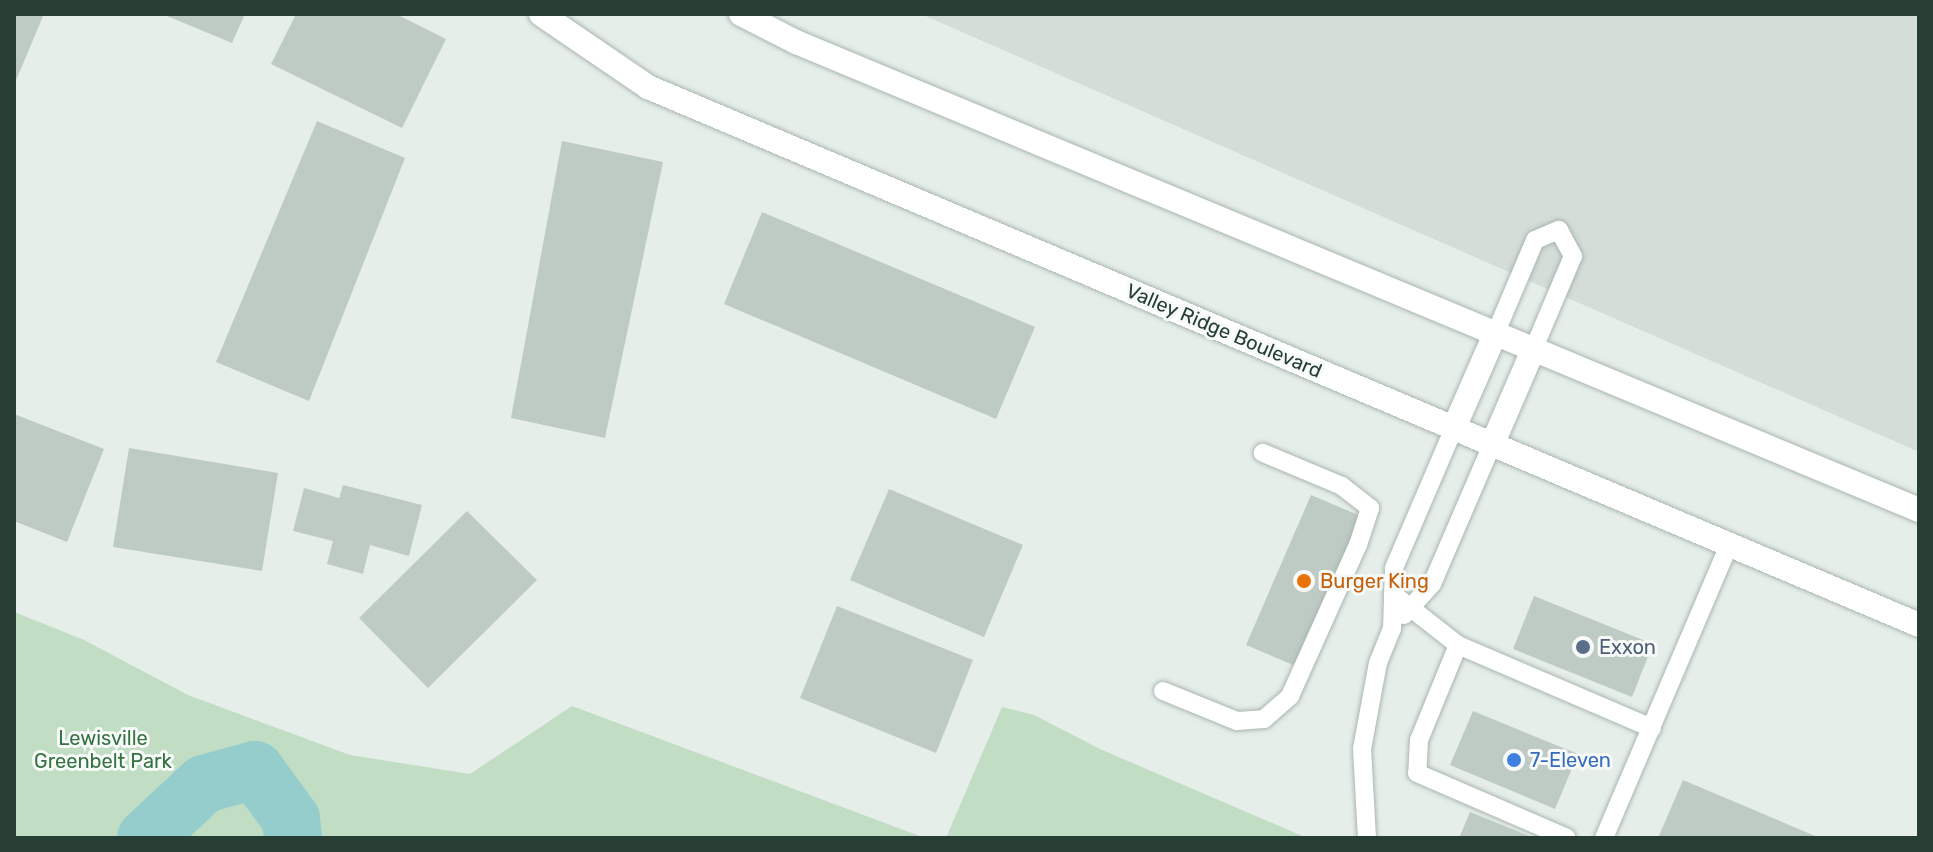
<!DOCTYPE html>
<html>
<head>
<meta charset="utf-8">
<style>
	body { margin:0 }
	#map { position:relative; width:1933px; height:852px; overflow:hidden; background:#e6eee9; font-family:Rubik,sans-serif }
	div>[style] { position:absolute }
	.built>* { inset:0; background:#d4ddd8 }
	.green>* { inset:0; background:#c1ddc4 }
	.river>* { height:58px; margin:-29px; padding:0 29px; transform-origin:29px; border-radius:29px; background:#94cdcc }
	.building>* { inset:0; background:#becbc4 }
	.roads { filter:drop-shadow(0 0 2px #a9b6af) drop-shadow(0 0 2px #a9b6af) }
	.lane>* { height:18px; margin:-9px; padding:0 9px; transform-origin:9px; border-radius:9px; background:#fff }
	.secondary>* { height:24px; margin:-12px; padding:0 12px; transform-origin:12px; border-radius:12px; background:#fff }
	.dots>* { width:22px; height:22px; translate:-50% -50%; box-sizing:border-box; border:4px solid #f7faf8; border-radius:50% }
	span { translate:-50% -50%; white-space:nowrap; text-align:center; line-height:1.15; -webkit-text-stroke:6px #f7faf8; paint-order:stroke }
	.street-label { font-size:20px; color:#263e34 }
	.food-label { font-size:20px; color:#c56008 }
	.left { translate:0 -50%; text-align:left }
	.service-label { font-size:20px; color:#4e5e75 }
	.park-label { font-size:20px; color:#347241 }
	.shop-label { font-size:20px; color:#366cbe }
	.frame { position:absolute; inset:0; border:16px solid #263e34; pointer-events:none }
</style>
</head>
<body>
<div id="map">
	<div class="built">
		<div style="clip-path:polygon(921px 14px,1919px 14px,1919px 452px)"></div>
	</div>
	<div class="green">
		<div style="clip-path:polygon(14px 612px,84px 640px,188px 695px,350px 755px,470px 774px,572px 706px,925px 838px,14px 838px)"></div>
		<div style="clip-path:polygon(1002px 707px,1034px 715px,1100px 749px,1307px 838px,946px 838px)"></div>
	</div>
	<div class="river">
		<div style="left:146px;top:838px;width:79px;rotate:-43deg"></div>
		<div style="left:204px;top:784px;width:53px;rotate:-15.4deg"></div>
		<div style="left:255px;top:770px;width:61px;rotate:53.7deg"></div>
		<div style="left:291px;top:819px;width:19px;rotate:84deg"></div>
	</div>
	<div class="building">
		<div style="clip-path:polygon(14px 14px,44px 14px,14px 85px)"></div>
		<div style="clip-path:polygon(162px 14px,245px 14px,232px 43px)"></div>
		<div style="clip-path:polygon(296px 14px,396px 14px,446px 39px,402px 128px,271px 64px)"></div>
		<div style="clip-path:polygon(317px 121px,405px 158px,309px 401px,216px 362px)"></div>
		<div style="clip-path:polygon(562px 141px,663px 162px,605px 438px,511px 418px)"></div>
		<div style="clip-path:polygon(762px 212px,1035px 327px,996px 419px,724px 304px)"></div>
		<div style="clip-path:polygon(14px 414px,104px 449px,67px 542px,14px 521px)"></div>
		<div style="clip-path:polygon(129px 448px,278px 473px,262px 571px,113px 547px)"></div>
		<div style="clip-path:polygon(343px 485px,422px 505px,409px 556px,370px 545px,363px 574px,327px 564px,333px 541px,293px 531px,304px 488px,339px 498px)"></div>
		<div style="clip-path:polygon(889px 489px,1023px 545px,984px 637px,850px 580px)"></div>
		<div style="clip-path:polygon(1311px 495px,1363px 517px,1298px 667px,1246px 645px)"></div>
		<div style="clip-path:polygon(467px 511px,537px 580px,428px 688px,359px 618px)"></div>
		<div style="clip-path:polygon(1534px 596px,1653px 644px,1632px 697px,1513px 649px)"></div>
		<div style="clip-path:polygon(837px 606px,973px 660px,936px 753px,800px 698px)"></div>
		<div style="clip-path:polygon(1473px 711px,1578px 754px,1555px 809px,1450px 765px)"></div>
		<div style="clip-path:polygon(1683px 780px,1820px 838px,1658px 838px)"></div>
		<div style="clip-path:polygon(1470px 812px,1534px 838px,1459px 838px)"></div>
	</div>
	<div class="roads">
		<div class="lane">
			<div style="left:1496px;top:332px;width:100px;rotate:-67deg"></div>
			<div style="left:1535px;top:240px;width:26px;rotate:-23deg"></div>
			<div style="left:1559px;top:230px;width:30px;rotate:62deg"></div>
			<div style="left:1573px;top:256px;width:100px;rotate:113deg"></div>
			<div style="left:1393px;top:594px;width:83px;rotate:38.1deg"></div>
			<div style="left:1458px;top:645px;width:211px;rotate:23.2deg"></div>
			<div style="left:1404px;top:615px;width:42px;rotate:-47.9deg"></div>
			<div style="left:1432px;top:584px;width:151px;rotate:-66.7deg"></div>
			<div style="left:1458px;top:645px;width:103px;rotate:112.3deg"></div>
			<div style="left:1419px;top:740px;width:33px;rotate:93deg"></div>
			<div style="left:1417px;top:773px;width:163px;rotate:23.4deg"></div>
			<div style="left:1163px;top:691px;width:80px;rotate:22.1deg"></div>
			<div style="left:1237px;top:721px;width:27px;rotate:-4deg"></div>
			<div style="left:1264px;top:719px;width:35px;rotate:-41deg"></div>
			<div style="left:1290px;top:696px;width:166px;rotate:-65.8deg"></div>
			<div style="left:1358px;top:545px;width:39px;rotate:-72deg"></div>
			<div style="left:1370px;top:508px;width:36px;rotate:-142deg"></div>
			<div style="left:1342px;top:486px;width:86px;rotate:-157.3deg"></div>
			<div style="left:1367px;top:838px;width:89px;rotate:-93.2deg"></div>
			<div style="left:1362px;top:749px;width:87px;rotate:-79.5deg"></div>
			<div style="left:1378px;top:663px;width:37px;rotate:-68deg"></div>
			<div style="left:1392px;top:629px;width:61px;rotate:-88.1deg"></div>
			<div style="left:1394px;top:568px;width:152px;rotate:-66.8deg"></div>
			<div style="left:1604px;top:838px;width:319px;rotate:-66.9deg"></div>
		</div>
		<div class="secondary">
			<div style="left:541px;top:14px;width:130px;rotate:34.3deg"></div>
			<div style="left:648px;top:87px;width:1380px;rotate:22.94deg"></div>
			<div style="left:741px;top:14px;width:62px;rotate:27deg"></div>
			<div style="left:796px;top:42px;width:1217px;rotate:22.62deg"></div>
			<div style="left:1454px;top:428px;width:105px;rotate:-66.4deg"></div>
			<div style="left:1492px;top:445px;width:106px;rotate:-66.6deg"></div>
		</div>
	</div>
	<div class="dots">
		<div style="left:1304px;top:581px;background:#e8710a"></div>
		<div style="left:1583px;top:647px;background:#5c6f8a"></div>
		<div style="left:1514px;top:760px;background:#3f7fe0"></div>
	</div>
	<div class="street-label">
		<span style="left:1224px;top:331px;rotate:23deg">Valley Ridge Boulevard</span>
	</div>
	<div class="food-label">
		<span class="left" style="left:1320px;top:581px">Burger King</span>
	</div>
	<div class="service-label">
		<span class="left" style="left:1599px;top:647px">Exxon</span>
	</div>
	<div class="park-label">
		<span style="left:103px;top:750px">Lewisville<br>Greenbelt Park</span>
	</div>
	<div class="shop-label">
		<span class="left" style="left:1530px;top:760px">7-Eleven</span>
	</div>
	<div class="frame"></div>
</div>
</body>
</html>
